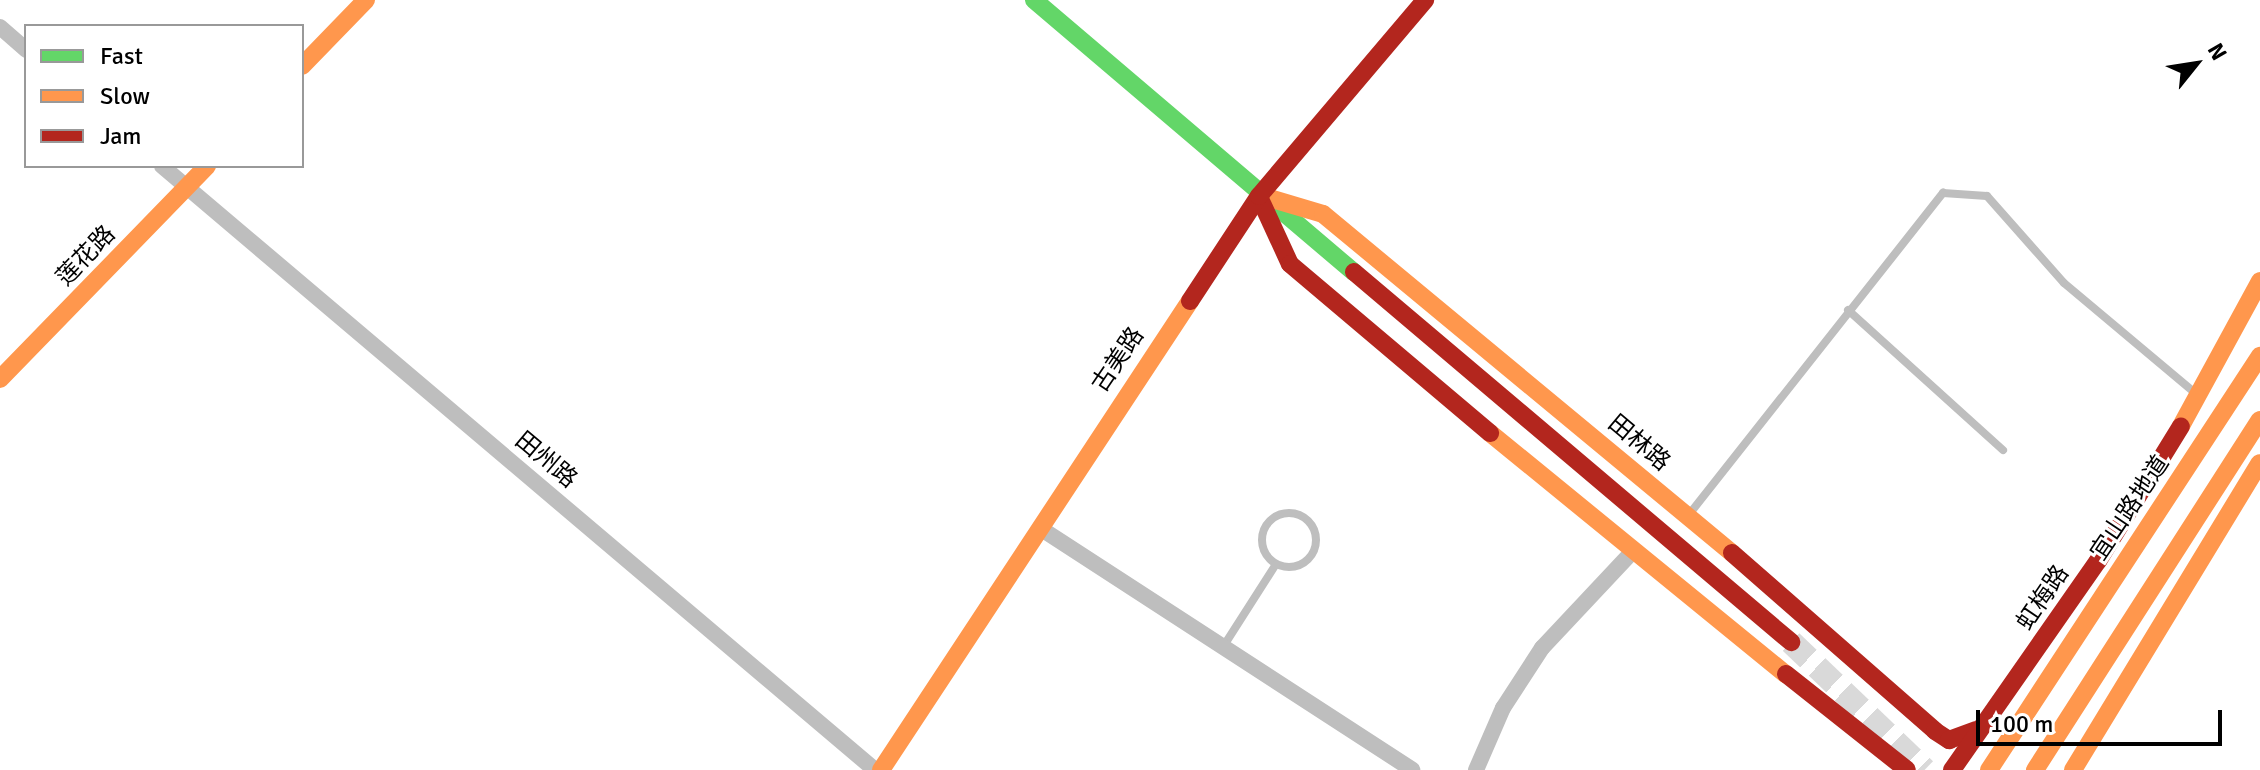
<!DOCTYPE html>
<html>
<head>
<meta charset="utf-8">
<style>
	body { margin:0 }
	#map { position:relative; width:2260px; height:770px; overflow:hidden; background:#fff; font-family:Signika,"Noto Sans SC",sans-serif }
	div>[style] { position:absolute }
	.secondary-tunnel>* { height:24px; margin-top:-12px; transform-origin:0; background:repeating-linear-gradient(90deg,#d9d9d9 0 24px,transparent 0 36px) }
	.lane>* { height:8px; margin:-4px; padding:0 4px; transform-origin:4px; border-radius:4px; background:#bebebe }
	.lane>.ring { margin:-4px; padding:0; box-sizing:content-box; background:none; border:8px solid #bebebe; border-radius:50% }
	.street>* { height:16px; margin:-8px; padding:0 8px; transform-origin:8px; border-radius:8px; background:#bebebe }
	.fast>* { height:18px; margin:-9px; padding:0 9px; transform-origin:9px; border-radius:9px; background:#63d668 }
	.slow>* { height:18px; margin:-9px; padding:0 9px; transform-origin:9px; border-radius:9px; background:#ff974d }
	.jam>* { height:18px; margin:-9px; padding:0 9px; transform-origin:9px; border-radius:9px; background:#b3261e }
	span { translate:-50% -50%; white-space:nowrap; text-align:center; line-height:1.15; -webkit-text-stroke:6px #fff; paint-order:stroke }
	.street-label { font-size:24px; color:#000 }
	.legend { position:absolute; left:24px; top:24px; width:280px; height:144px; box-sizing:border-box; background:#fff; border:2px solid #999; margin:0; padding:10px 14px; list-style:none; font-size:24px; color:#000 }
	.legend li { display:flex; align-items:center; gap:16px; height:40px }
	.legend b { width:40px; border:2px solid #999 }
	.north { position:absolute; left:2156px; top:24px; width:80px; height:80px; -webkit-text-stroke:6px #fff; paint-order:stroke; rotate:60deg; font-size:22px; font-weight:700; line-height:32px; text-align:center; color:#000 }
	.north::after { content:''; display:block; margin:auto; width:28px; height:36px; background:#000; clip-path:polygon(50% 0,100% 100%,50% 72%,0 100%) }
	.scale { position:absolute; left:1976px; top:710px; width:246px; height:36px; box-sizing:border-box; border:4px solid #000; border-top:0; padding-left:10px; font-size:24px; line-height:28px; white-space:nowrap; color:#000; -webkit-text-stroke:6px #fff; paint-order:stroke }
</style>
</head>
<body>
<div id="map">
	<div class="secondary-tunnel">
		<div style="left:1791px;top:642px;width:185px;rotate:43.7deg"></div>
	</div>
	<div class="lane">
		<div style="left:1848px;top:310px;width:209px;rotate:42.1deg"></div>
		<div style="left:1691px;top:512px;width:407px;rotate:-51.7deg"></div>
		<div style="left:1943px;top:193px;width:44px;rotate:3.9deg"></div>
		<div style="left:1987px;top:196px;width:116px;rotate:48.5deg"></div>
		<div style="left:2064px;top:283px;width:171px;rotate:40deg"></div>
		<div class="ring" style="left:1262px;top:513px;width:46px;height:46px"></div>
		<div style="left:1223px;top:647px;width:98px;rotate:-57.4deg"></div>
	</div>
	<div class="street">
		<div style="left:0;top:27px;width:35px;rotate:41deg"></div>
		<div style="left:162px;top:166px;width:934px;rotate:40.27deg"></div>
		<div style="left:1040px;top:528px;width:444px;rotate:33deg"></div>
		<div style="left:1476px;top:770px;width:68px;rotate:-66.5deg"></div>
		<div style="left:1503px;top:708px;width:72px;rotate:-57deg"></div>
		<div style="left:1542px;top:648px;width:132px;rotate:-46.8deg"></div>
	</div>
	<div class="fast">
		<div style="left:1034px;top:0;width:420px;rotate:40.4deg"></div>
	</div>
	<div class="slow">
		<div style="left:302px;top:66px;width:92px;rotate:-45.9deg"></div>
		<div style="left:1269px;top:198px;width:56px;rotate:16.5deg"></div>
		<div style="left:1323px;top:214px;width:531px;rotate:39.65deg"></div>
		<div style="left:0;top:379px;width:297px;rotate:-45.8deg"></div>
		<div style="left:2181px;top:426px;width:165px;rotate:-61.4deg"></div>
		<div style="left:1490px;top:433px;width:382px;rotate:39.2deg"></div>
		<div style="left:881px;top:770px;width:562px;rotate:-56.62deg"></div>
		<div style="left:1989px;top:770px;width:495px;rotate:-56.8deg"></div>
		<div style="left:2035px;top:770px;width:416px;rotate:-57.3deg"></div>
		<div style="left:2073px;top:770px;width:359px;rotate:-58.7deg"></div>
	</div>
	<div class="jam">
		<div style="left:1261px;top:201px;width:69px;rotate:65.3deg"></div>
		<div style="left:1290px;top:264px;width:262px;rotate:40.2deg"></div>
		<div style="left:1354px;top:272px;width:573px;rotate:40.25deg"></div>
		<div style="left:1190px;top:301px;width:126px;rotate:-56.7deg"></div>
		<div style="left:1259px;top:196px;width:257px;rotate:-49.7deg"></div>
		<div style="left:1732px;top:553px;width:270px;rotate:41.2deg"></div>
		<div style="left:1935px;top:731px;width:17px;rotate:33deg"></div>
		<div style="left:1949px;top:740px;width:29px;rotate:-20deg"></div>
		<div style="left:1786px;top:674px;width:154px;rotate:38.4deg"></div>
		<div style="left:1952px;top:770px;width:255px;rotate:-55.1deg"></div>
		<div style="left:2098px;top:561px;width:158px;rotate:-58.4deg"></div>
	</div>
	<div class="street-label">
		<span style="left:86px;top:256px;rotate:-46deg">莲花路</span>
		<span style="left:1118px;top:360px;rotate:-56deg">古美路</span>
		<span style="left:1639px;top:443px;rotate:40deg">田林路</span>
		<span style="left:546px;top:460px;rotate:40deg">田州路</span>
		<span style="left:2130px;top:508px;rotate:-56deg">宜山路地道</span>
		<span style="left:2043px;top:598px;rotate:-56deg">虹梅路</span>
	</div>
	<ul class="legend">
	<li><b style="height:10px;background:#63d668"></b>Fast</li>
	<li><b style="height:10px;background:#ff974d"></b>Slow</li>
	<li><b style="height:10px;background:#b3261e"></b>Jam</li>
	</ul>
	<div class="north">N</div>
	<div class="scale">100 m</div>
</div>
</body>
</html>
